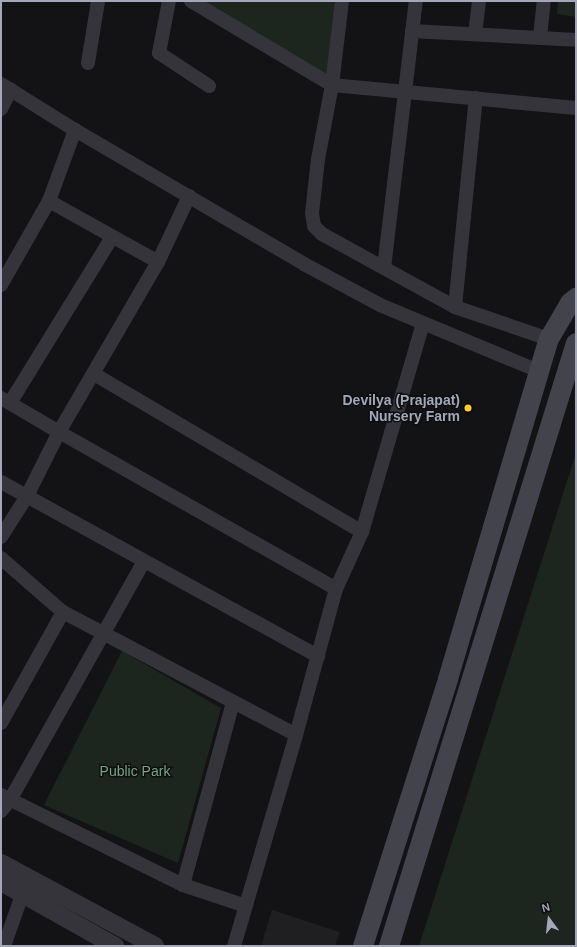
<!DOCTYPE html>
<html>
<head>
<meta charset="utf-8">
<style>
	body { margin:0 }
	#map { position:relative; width:577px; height:947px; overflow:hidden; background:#131315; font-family:Helvetica,sans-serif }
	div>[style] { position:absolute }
	.built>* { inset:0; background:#1f1f22 }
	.green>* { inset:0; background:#1d251f }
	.minor>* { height:14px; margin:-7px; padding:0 7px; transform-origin:7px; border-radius:7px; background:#34343a }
	.tertiary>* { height:18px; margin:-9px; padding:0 9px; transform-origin:9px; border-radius:9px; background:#34343a }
	.secondary>* { height:20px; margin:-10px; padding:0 10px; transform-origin:10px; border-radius:10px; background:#42434b }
	.dots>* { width:11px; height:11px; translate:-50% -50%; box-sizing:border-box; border:2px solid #0e0e10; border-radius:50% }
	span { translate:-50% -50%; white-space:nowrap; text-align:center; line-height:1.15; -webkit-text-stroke:3px #0e0e10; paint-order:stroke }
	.poi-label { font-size:14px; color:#a3a7b7; font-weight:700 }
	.right { translate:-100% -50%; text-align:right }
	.park-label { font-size:14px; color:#78a480 }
	.frame { position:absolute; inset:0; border:2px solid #a3a7b7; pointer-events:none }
	.north { position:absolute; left:529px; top:899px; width:40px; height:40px; -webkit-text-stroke:3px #0e0e10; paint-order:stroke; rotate:345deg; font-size:11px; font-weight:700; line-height:16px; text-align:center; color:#a3a7b7 }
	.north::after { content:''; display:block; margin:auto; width:14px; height:18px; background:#a3a7b7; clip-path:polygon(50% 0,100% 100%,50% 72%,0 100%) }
</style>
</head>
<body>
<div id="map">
	<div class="built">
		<div style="clip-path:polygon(272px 910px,340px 932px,335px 946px,261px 946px)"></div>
	</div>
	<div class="green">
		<div style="clip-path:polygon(200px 1px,337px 1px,330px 77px)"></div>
		<div style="clip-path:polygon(558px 1px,576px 1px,576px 17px,557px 14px)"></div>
		<div style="clip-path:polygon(576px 453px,576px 946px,419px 946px)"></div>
		<div style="clip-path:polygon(122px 651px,221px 708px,178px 863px,44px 805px)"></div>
	</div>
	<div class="minor">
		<div style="left:169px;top:1px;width:53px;rotate:100.9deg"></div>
		<div style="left:159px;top:53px;width:60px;rotate:33.4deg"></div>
		<div style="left:191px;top:1px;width:164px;rotate:30.8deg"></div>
		<div style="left:332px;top:85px;width:245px;rotate:5.4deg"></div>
		<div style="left:342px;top:1px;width:85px;rotate:96.8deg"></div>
		<div style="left:332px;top:85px;width:75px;rotate:100.7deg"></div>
		<div style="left:318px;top:159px;width:54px;rotate:96.3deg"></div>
		<div style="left:312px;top:213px;width:13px;rotate:81deg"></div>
		<div style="left:314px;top:226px;width:11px;rotate:45deg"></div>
		<div style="left:322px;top:234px;width:152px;rotate:28.8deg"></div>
		<div style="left:455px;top:307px;width:99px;rotate:18.8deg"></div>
		<div style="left:412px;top:31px;width:164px;rotate:3.1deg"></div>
		<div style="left:475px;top:34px;width:33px;rotate:-83deg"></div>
		<div style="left:540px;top:37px;width:36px;rotate:-84deg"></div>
		<div style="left:88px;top:63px;width:63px;rotate:-80.8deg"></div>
		<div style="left:1px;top:84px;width:87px;rotate:31.9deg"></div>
		<div style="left:75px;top:130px;width:265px;rotate:30.3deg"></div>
		<div style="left:304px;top:264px;width:86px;rotate:28.3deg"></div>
		<div style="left:380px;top:305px;width:174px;rotate:22.6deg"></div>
		<div style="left:1px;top:109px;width:22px;rotate:-63deg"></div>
		<div style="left:49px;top:201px;width:125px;rotate:29.2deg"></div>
		<div style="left:384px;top:268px;width:269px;rotate:-83.2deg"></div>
		<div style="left:1px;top:285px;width:97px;rotate:-60.3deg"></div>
		<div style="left:49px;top:201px;width:76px;rotate:-69.9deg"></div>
		<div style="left:455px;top:307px;width:210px;rotate:-84.3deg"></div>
		<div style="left:94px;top:374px;width:311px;rotate:30.5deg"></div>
		<div style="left:1px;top:398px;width:67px;rotate:30.4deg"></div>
		<div style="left:59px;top:432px;width:318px;rotate:29.5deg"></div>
		<div style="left:10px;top:403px;width:195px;rotate:-58.4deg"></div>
		<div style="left:1px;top:482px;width:362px;rotate:28.8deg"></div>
		<div style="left:1px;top:537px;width:49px;rotate:-57.6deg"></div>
		<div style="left:27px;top:496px;width:72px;rotate:-63.4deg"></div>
		<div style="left:59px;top:432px;width:197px;rotate:-59.8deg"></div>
		<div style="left:158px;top:262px;width:73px;rotate:-64.8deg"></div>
		<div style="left:1px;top:558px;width:82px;rotate:41.1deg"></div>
		<div style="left:63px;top:612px;width:263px;rotate:27.8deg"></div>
		<div style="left:1px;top:723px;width:127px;rotate:-60.8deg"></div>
		<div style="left:1px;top:795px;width:203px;rotate:26.3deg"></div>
		<div style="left:183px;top:885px;width:66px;rotate:18.4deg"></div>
		<div style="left:1px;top:811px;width:14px;rotate:-51deg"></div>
		<div style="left:10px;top:800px;width:274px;rotate:-60.7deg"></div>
		<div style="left:183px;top:885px;width:190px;rotate:-74.7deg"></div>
		<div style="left:4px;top:946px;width:66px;rotate:-70.5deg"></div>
		<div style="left:234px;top:946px;width:220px;rotate:-73.6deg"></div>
		<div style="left:296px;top:735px;width:151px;rotate:-74.7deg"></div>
		<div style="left:336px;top:589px;width:63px;rotate:-65.5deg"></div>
		<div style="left:362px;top:532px;width:217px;rotate:-73.7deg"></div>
	</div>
	<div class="tertiary">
		<div style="left:1px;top:863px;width:175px;rotate:28.3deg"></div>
		<div style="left:1px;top:882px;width:131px;rotate:29.3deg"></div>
	</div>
	<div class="secondary">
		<div style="left:363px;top:946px;width:280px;rotate:-72.3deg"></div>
		<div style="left:448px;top:679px;width:355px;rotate:-73.5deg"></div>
		<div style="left:549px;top:339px;width:42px;rotate:-59.7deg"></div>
		<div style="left:570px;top:303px;width:8px;rotate:-40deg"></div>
		<div style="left:389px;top:946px;width:631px;rotate:-72.77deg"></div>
	</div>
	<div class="dots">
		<div style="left:468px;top:408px;background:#ffd021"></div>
	</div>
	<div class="poi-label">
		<span class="right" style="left:460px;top:408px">Devilya (Prajapat)<br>Nursery Farm</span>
	</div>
	<div class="park-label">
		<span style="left:135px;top:771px">Public Park</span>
	</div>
	<div class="frame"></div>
	<div class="north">N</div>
</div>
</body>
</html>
